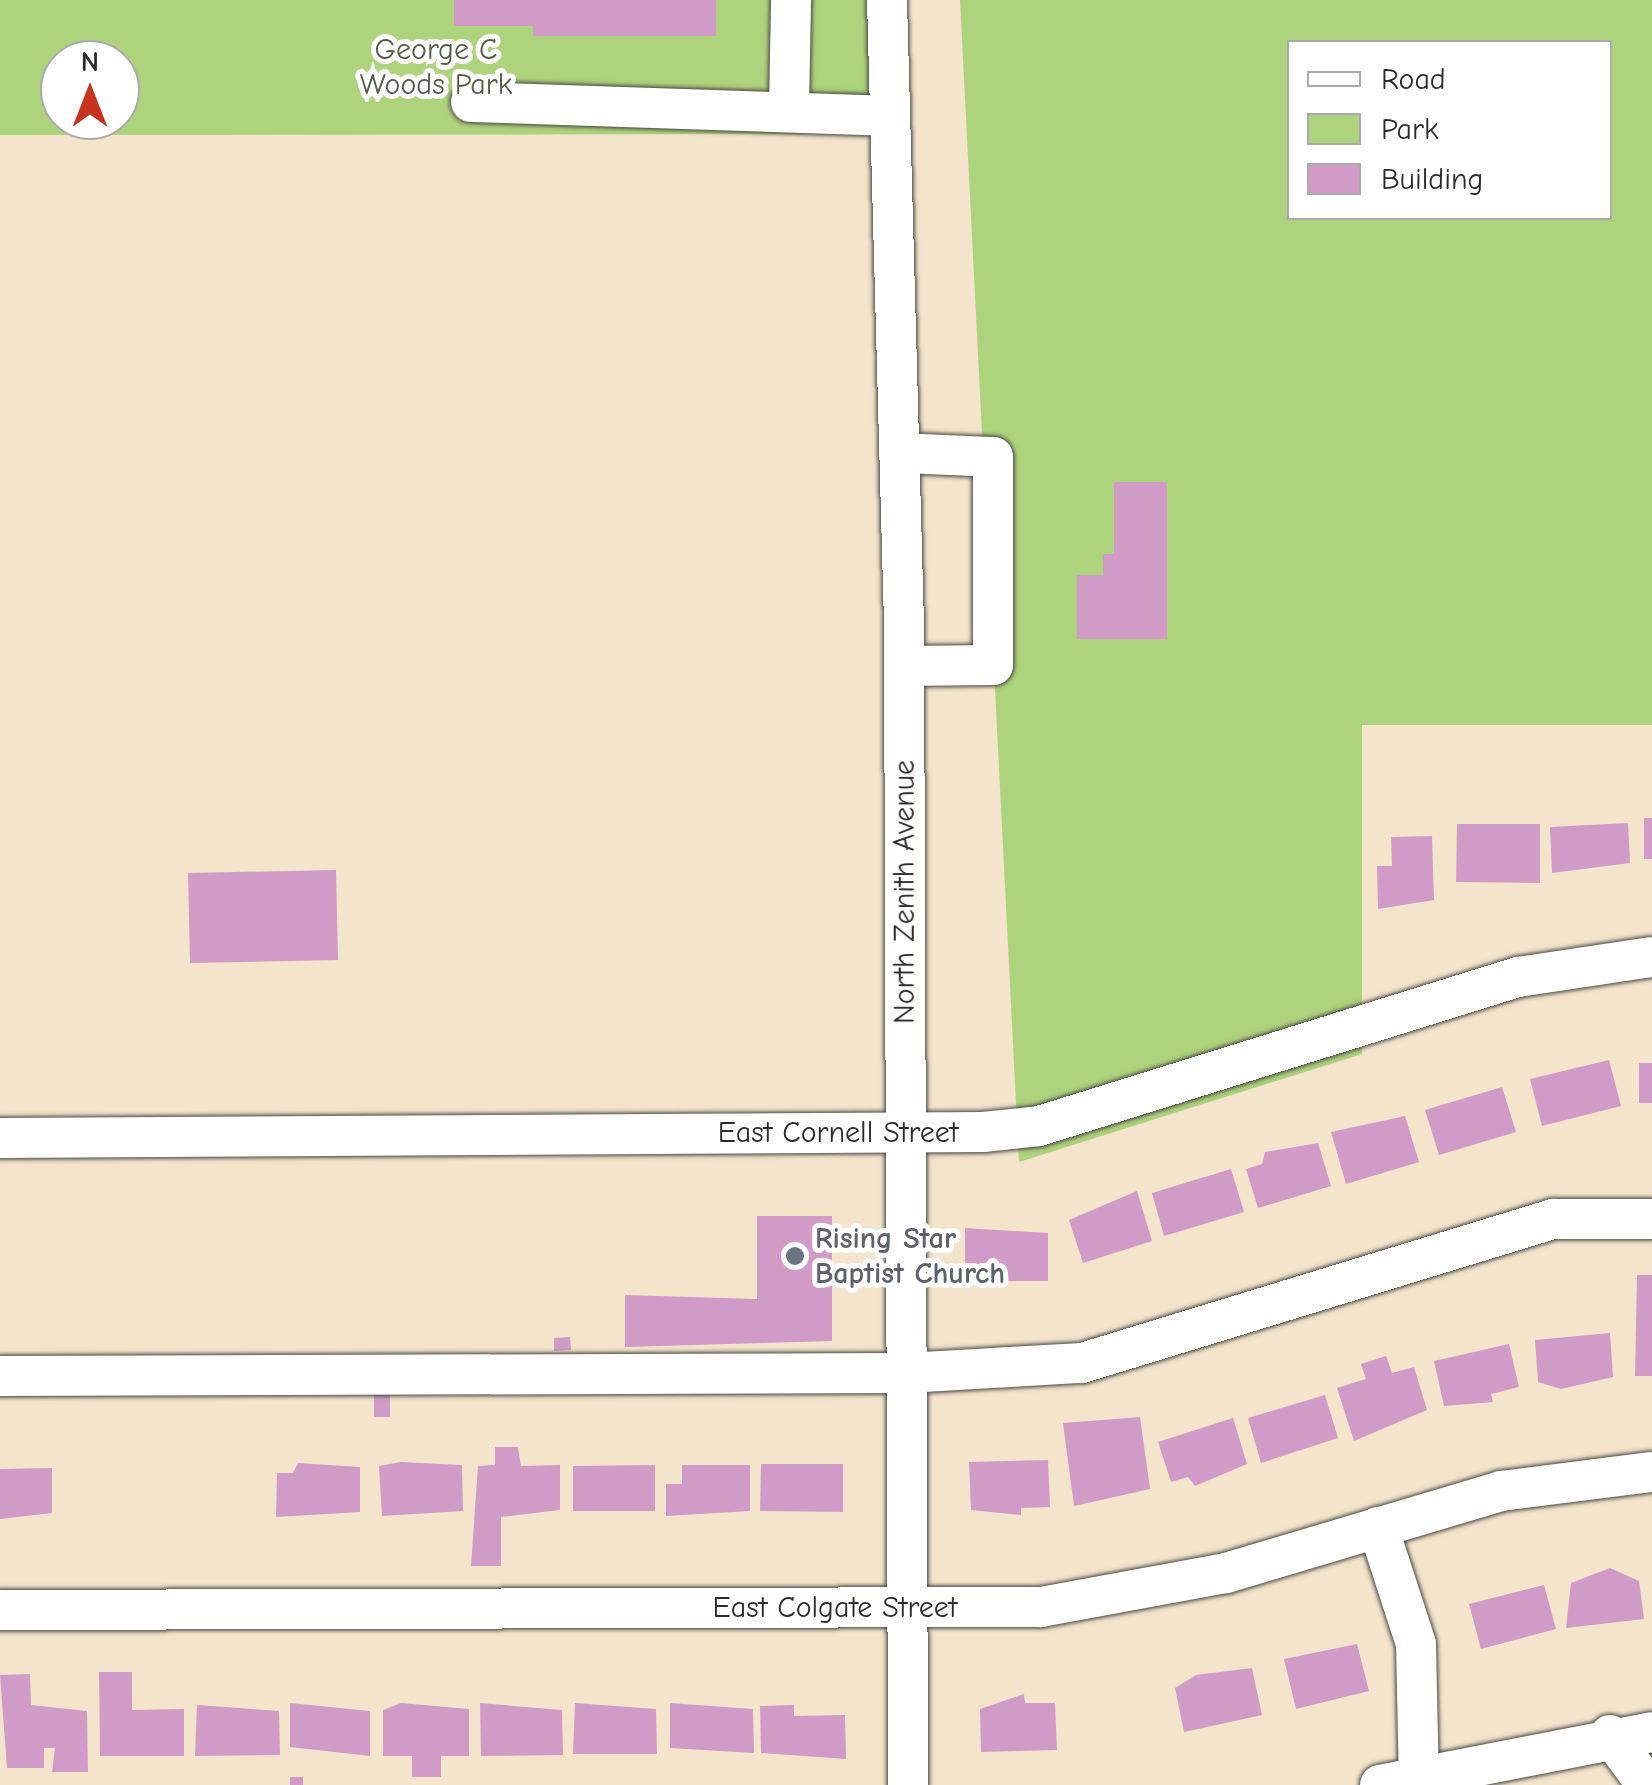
<!DOCTYPE html>
<html>
<head>
<meta charset="utf-8">
<style>
	body { margin:0 }
	#map { position:relative; width:1652px; height:1785px; overflow:hidden; background:#f3e4cb; font-family:"Comic Neue",sans-serif }
	div>[style] { position:absolute }
	.green>* { inset:0; background:#aed37d }
	.building>* { inset:0; background:#d09cc7 }
	.roads { filter:drop-shadow(0 0 2px #494743) drop-shadow(0 0 2px #494743) }
	.minor>* { height:40px; margin:-20px; padding:0 20px; transform-origin:20px; border-radius:20px; background:#fff }
	.dots>* { width:28px; height:28px; translate:-50% -50%; box-sizing:border-box; border:5px solid #fff; border-radius:50% }
	span { translate:-50% -50%; white-space:nowrap; text-align:center; line-height:1.15; -webkit-text-stroke:10px #fff; paint-order:stroke }
	.park-label { font-size:30px; color:#525d44 }
	.street-label { font-size:30px; color:#2b2b2b }
	.worship-label { font-size:30px; color:#5b616d; font-weight:700 }
	.left { translate:0 -50%; text-align:left }
	.legend { position:absolute; left:1287px; top:40px; width:325px; height:180px; box-sizing:border-box; background:#fff; border:2px solid #aaa; margin:0; padding:12px 18px; list-style:none; font-size:30px; color:#2b2b2b }
	.legend li { display:flex; align-items:center; gap:20px; height:50px }
	.legend b { width:50px; border:2px solid #aaa }
	.north { position:absolute; left:40px; top:40px; width:100px; height:100px; box-sizing:border-box; background:#fff; border:2px solid #aaa; border-radius:50%; rotate:0deg; font-size:28px; font-weight:700; line-height:40px; text-align:center; color:#2b2b2b }
	.north::after { content:''; display:block; margin:auto; width:35px; height:45px; background:#c8321e; clip-path:polygon(50% 0,100% 100%,50% 72%,0 100%) }
</style>
</head>
<body>
<div id="map">
	<div class="green">
		<div style="clip-path:polygon(evenodd,0 0,871px 0,872px 134px,0 135px,0 0,60px 60px,120px 60px,120px 120px,60px 120px,60px 60px)"></div>
		<div style="clip-path:polygon(evenodd,960px 0,1652px 0,1652px 725px,1362px 725px,1362px 1054px,1019px 1162px,960px 0,1290px 42px,1610px 42px,1610px 218px,1290px 218px,1290px 42px)"></div>
	</div>
	<div class="building">
		<div style="clip-path:polygon(454px 0,716px 0,716px 36px,533px 36px,533px 26px,454px 26px)"></div>
		<div style="clip-path:polygon(1114px 482px,1167px 482px,1167px 639px,1077px 639px,1077px 575px,1103px 575px,1103px 554px,1114px 554px)"></div>
		<div style="clip-path:polygon(1644px 818px,1652px 818px,1652px 859px,1644px 859px)"></div>
		<div style="clip-path:polygon(1628px 823px,1630px 863px,1552px 873px,1550px 827px)"></div>
		<div style="clip-path:polygon(1457px 824px,1540px 824px,1540px 883px,1456px 882px)"></div>
		<div style="clip-path:polygon(1432px 836px,1434px 900px,1378px 909px,1377px 866px,1392px 866px,1391px 837px)"></div>
		<div style="clip-path:polygon(336px 870px,338px 960px,190px 963px,188px 873px)"></div>
		<div style="clip-path:polygon(1609px 1060px,1621px 1106px,1542px 1126px,1530px 1079px)"></div>
		<div style="clip-path:polygon(1639px 1063px,1652px 1063px,1652px 1103px,1639px 1103px)"></div>
		<div style="clip-path:polygon(1502px 1087px,1516px 1132px,1439px 1155px,1425px 1110px)"></div>
		<div style="clip-path:polygon(1405px 1116px,1419px 1162px,1346px 1184px,1331px 1132px)"></div>
		<div style="clip-path:polygon(1318px 1143px,1331px 1186px,1258px 1208px,1246px 1169px,1262px 1164px,1265px 1152px)"></div>
		<div style="clip-path:polygon(1231px 1169px,1244px 1212px,1164px 1236px,1152px 1193px)"></div>
		<div style="clip-path:polygon(1137px 1191px,1152px 1241px,1083px 1263px,1069px 1220px)"></div>
		<div style="clip-path:polygon(757px 1216px,832px 1216px,832px 1341px,625px 1347px,625px 1295px,757px 1299px)"></div>
		<div style="clip-path:polygon(965px 1228px,1048px 1233px,1048px 1281px,965px 1281px)"></div>
		<div style="clip-path:polygon(1637px 1275px,1652px 1275px,1652px 1376px,1635px 1376px)"></div>
		<div style="clip-path:polygon(1610px 1333px,1613px 1377px,1561px 1389px,1538px 1382px,1535px 1340px)"></div>
		<div style="clip-path:polygon(570px 1337px,571px 1350px,554px 1351px,554px 1338px)"></div>
		<div style="clip-path:polygon(1509px 1344px,1519px 1387px,1491px 1394px,1493px 1402px,1444px 1406px,1434px 1361px)"></div>
		<div style="clip-path:polygon(1386px 1356px,1392px 1373px,1414px 1367px,1427px 1410px,1354px 1441px,1337px 1388px,1366px 1379px,1361px 1364px)"></div>
		<div style="clip-path:polygon(374px 1395px,390px 1395px,390px 1417px,374px 1417px)"></div>
		<div style="clip-path:polygon(1325px 1395px,1338px 1438px,1261px 1463px,1248px 1418px)"></div>
		<div style="clip-path:polygon(1140px 1417px,1150px 1489px,1074px 1506px,1063px 1423px)"></div>
		<div style="clip-path:polygon(1233px 1418px,1247px 1464px,1195px 1486px,1188px 1477px,1171px 1482px,1158px 1442px)"></div>
		<div style="clip-path:polygon(495px 1447px,518px 1447px,521px 1466px,560px 1465px,560px 1510px,501px 1517px,501px 1566px,471px 1566px,478px 1466px,495px 1465px)"></div>
		<div style="clip-path:polygon(1048px 1460px,1050px 1507px,1021px 1508px,1021px 1515px,971px 1510px,969px 1462px)"></div>
		<div style="clip-path:polygon(401px 1462px,462px 1465px,463px 1511px,382px 1516px,379px 1466px)"></div>
		<div style="clip-path:polygon(298px 1463px,360px 1467px,360px 1512px,276px 1517px,277px 1473px,293px 1473px)"></div>
		<div style="clip-path:polygon(761px 1464px,843px 1464px,843px 1512px,760px 1511px)"></div>
		<div style="clip-path:polygon(655px 1465px,655px 1511px,573px 1511px,573px 1466px)"></div>
		<div style="clip-path:polygon(682px 1465px,750px 1465px,750px 1511px,666px 1516px,666px 1484px,682px 1484px)"></div>
		<div style="clip-path:polygon(52px 1468px,52px 1513px,0 1519px,0 1469px)"></div>
		<div style="clip-path:polygon(1610px 1568px,1639px 1581px,1644px 1619px,1566px 1628px,1571px 1583px)"></div>
		<div style="clip-path:polygon(1544px 1585px,1556px 1629px,1481px 1649px,1469px 1604px)"></div>
		<div style="clip-path:polygon(1357px 1644px,1369px 1691px,1296px 1709px,1284px 1659px)"></div>
		<div style="clip-path:polygon(1252px 1668px,1262px 1715px,1184px 1732px,1175px 1688px,1196px 1675px)"></div>
		<div style="clip-path:polygon(99px 1672px,132px 1672px,132px 1710px,184px 1709px,184px 1756px,100px 1756px)"></div>
		<div style="clip-path:polygon(30px 1674px,31px 1705px,87px 1711px,88px 1772px,52px 1772px,55px 1748px,44px 1748px,44px 1768px,7px 1768px,0 1675px)"></div>
		<div style="clip-path:polygon(1024px 1694px,1025px 1703px,1055px 1703px,1057px 1750px,981px 1752px,980px 1709px)"></div>
		<div style="clip-path:polygon(290px 1703px,370px 1711px,370px 1756px,290px 1747px)"></div>
		<div style="clip-path:polygon(401px 1703px,469px 1709px,469px 1756px,441px 1756px,441px 1777px,412px 1777px,412px 1756px,383px 1756px,383px 1710px)"></div>
		<div style="clip-path:polygon(480px 1703px,562px 1710px,563px 1755px,481px 1756px)"></div>
		<div style="clip-path:polygon(575px 1703px,656px 1709px,657px 1754px,573px 1754px)"></div>
		<div style="clip-path:polygon(670px 1703px,753px 1709px,754px 1753px,670px 1748px)"></div>
		<div style="clip-path:polygon(197px 1705px,279px 1711px,280px 1755px,195px 1756px)"></div>
		<div style="clip-path:polygon(794px 1705px,794px 1716px,845px 1715px,846px 1759px,761px 1753px,760px 1706px)"></div>
		<div style="clip-path:polygon(290px 1777px,303px 1777px,303px 1785px,290px 1785px)"></div>
	</div>
	<div class="roads">
		<div class="minor">
			<div style="left:887px;top:0;width:626px;rotate:88.44deg"></div>
			<div style="left:904px;top:626px;width:1159px;rotate:89.8deg"></div>
			<div style="left:471px;top:102px;width:417px;rotate:1.9deg"></div>
			<div style="left:789px;top:108px;width:108px;rotate:-88.9deg"></div>
			<div style="left:901px;top:453px;width:92px;rotate:2.5deg"></div>
			<div style="left:993px;top:457px;width:208px;rotate:90deg"></div>
			<div style="left:993px;top:665px;width:89px;rotate:179.4deg"></div>
			<div style="left:0;top:1138px;width:983px;rotate:-0.35deg"></div>
			<div style="left:983px;top:1132px;width:56px;rotate:-6.1deg"></div>
			<div style="left:1039px;top:1126px;width:502px;rotate:-17.28deg"></div>
			<div style="left:1518px;top:977px;width:135px;rotate:-8.5deg"></div>
			<div style="left:0;top:1376px;width:906px;rotate:-0.19deg"></div>
			<div style="left:906px;top:1373px;width:176px;rotate:-3.3deg"></div>
			<div style="left:1082px;top:1363px;width:493px;rotate:-17deg"></div>
			<div style="left:1553px;top:1219px;width:99px"></div>
			<div style="left:1378px;top:1527px;width:123px;rotate:72deg"></div>
			<div style="left:1416px;top:1644px;width:141px;rotate:88.8deg"></div>
			<div style="left:0;top:1610px;width:1041px;rotate:-0.17deg"></div>
			<div style="left:1041px;top:1607px;width:188px;rotate:-10.4deg"></div>
			<div style="left:1226px;top:1573px;width:287px;rotate:-16.6deg"></div>
			<div style="left:1501px;top:1491px;width:152px;rotate:-7.2deg"></div>
			<div style="left:1610px;top:1735px;width:62px;rotate:53.5deg"></div>
			<div style="left:1380px;top:1785px;width:277px;rotate:-11deg"></div>
		</div>
	</div>
	<div class="dots">
		<div style="left:795px;top:1256px;background:#6b7280"></div>
	</div>
	<div class="park-label">
		<span style="left:436px;top:67px">George C<br>Woods Park</span>
	</div>
	<div class="street-label">
		<span style="left:905px;top:892px;rotate:-90deg">North Zenith Avenue</span>
		<span style="left:838px;top:1133px">East Cornell Street</span>
		<span style="left:835px;top:1608px">East Colgate Street</span>
	</div>
	<div class="worship-label">
		<span class="left" style="left:815px;top:1256px">Rising Star<br>Baptist Church</span>
	</div>
	<ul class="legend">
	<li><b style="height:12px;background:#fff"></b>Road</li>
	<li><b style="height:28px;background:#aed37d"></b>Park</li>
	<li><b style="height:28px;background:#d09cc7"></b>Building</li>
	</ul>
	<div class="north">N</div>
</div>
</body>
</html>
